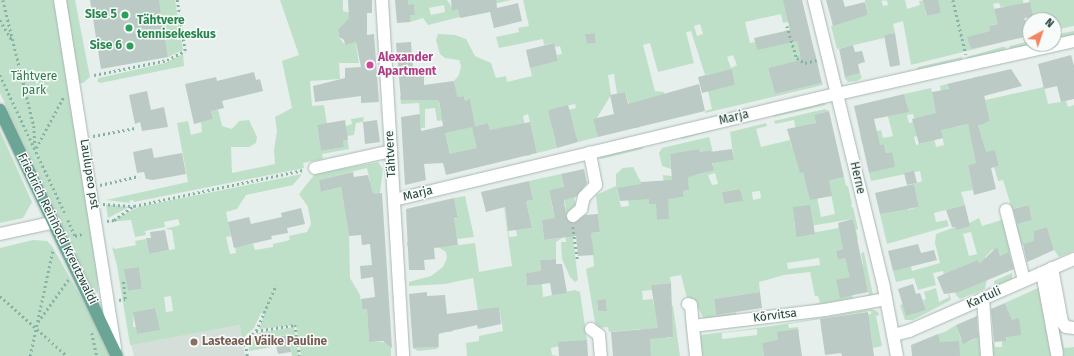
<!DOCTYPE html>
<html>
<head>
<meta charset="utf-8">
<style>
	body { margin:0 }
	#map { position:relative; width:1074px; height:356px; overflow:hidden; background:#e6efeb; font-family:"Fira Sans",sans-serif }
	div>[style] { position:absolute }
	.built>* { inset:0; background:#d4dfda }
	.green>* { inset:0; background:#bfe0c8 }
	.building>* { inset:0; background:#bbcac4 }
	.path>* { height:2.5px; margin-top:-1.25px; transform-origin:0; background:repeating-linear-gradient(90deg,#86b3a5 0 2px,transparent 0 5px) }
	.roads { filter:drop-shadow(0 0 1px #a8b8b2) drop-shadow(0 0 1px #a8b8b2) }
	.minor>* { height:12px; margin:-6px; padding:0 6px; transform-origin:6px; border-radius:6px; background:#fff }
	.major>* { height:12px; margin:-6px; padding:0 6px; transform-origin:6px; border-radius:6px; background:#6aa596 }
	.dots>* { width:11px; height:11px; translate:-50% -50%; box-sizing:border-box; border:2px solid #f7fbf9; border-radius:50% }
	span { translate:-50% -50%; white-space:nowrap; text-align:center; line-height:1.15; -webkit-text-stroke:3px #f7fbf9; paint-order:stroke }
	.leisure-label { font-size:12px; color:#27864d; font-weight:700 }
	.right { translate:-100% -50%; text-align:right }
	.left { translate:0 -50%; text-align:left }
	.hotel-label { font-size:12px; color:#b23c85; font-weight:700 }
	.park-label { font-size:12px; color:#2d7a4b }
	.street-label { font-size:12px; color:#24423a }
	.education-label { font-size:12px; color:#785e54; font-weight:700 }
	.north { position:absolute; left:1022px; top:12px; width:40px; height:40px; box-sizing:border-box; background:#f7fbf9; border:1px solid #a3b1ad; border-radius:50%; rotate:40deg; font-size:11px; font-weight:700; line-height:16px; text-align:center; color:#24423a }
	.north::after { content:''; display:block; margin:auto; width:14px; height:18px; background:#f4845f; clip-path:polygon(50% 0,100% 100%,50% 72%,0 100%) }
</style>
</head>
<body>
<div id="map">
	<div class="built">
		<div style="clip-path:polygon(240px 325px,245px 356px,134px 356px,131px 344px)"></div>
	</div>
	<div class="green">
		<div style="clip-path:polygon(0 0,54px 0,97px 251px,98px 293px,93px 290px,0 93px)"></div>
		<div style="clip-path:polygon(64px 0,75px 0,90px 77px,83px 83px,78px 83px)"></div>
		<div style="clip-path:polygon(159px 0,175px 0,183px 50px,168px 57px)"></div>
		<div style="clip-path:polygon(280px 0,343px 0,343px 11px,359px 15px,345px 22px,338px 29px,339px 37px,345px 45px,355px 42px,355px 38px,359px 63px,339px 63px,340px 79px,310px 81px,312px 106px,324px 105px,327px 124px,317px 125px,321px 151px,344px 147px,340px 128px,352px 124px,351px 119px,364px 117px,363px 122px,356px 123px,354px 135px,347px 136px,349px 149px,322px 154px,323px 159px,303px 163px,304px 168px,134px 202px,133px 200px,129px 201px,130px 203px,106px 200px,188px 182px,177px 123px,188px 121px,191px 135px,202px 132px,201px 122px,213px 119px,211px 111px,218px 109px,222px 126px,232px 129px,239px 121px,249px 120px,257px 137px,256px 143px,249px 147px,231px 147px,232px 173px,275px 164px,274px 150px,277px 131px,275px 117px,292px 108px,282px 61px,299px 55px)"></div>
		<div style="clip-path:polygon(evenodd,408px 0,447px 0,451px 6px,474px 0,511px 0,472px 9px,460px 17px,428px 25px,423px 18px,410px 22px,410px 15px,415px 15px,414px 5px,408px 5px,408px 0,444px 5px,445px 12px,431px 15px,429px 8px,444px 5px)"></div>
		<div style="clip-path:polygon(evenodd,523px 0,783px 0,806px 18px,783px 23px,781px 14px,745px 22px,750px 43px,755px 42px,757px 50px,787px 43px,784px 31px,808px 25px,810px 34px,801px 36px,803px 45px,798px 46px,800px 55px,815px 52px,818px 65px,787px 72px,785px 64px,768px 68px,775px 94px,822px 83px,823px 85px,705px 113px,705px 111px,712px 109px,708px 91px,735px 85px,733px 74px,721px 72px,705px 75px,691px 31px,686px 32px,694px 63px,658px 72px,650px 43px,643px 45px,655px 91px,664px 92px,666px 103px,637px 111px,640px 127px,636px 128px,625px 92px,617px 94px,614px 74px,608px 75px,611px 95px,597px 118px,594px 120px,598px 137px,578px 142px,573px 123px,552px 127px,557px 148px,537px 153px,528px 114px,523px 116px,531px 155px,527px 156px,524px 143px,498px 162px,488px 123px,472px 127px,484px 154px,452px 161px,445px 133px,459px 118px,437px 121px,435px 108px,425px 109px,425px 128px,421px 128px,419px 103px,401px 104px,400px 96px,418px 95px,455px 86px,454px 81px,459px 75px,461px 66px,459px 60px,445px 58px,440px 54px,436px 40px,438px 34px,455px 35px,466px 39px,475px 56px,491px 63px,496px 78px,506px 76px,507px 82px,532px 76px,530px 68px,558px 61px,557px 55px,562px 54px,560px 46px,555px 47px,553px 43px,544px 45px,543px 39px,499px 48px,496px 37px,519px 32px,518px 28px,529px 26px,523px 0,700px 24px,703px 34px,697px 36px,694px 26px,700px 24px,523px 0,595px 33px,596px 43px,587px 44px,586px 34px,595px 33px,523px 0,733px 55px,737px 65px,731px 68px,727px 57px,733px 55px,523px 0,464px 96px,465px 101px,470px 100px,472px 110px,442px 118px,439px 103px,444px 102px,444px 99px,464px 96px,523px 0,575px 104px,576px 108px,550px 114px,549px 110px,575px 104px)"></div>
		<div style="clip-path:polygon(evenodd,865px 0,881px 0,883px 6px,888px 5px,887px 0,905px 0,907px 9px,920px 5px,919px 1px,926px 0,1023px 0,1025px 22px,1006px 27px,1003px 42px,911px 65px,903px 21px,893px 24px,895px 33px,884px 35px,884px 38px,837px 49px,831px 26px,868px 15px,865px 0,999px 3px,1001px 8px,1003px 6px,1004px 8px,996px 15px,993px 4px,999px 3px,865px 0,939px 7px,941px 13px,927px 16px,925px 10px,939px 7px,865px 0,996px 24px,1003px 41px,971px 49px,968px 37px,990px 31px,989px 26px,996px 24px)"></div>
		<div style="clip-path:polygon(1029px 0,1074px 0,1074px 26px,1054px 30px,1054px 20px,1033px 20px)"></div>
		<div style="clip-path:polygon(1074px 31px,1074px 35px,1054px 40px,1054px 35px)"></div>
		<div style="clip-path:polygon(1030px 41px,1031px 45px,1009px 49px,1010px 46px)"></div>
		<div style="clip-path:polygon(1002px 47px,1005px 47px,1006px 51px,969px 60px,967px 57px)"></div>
		<div style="clip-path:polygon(183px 54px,184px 66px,100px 83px,97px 81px,99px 78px,165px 63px)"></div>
		<div style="clip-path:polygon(962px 57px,962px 61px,915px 71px,918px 67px)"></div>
		<div style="clip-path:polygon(860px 73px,862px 78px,857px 81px,848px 82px,844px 77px)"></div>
		<div style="clip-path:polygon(evenodd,980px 76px,985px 100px,1044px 87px,1048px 104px,1066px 101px,1068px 107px,1074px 105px,1074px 251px,1059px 257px,1054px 250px,1047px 227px,1034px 231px,1041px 256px,1032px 260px,1028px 243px,1020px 245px,1015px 224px,1032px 220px,1029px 205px,1012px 209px,1003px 180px,998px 181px,994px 167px,999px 166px,995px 150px,991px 151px,993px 159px,968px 165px,973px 190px,961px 192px,965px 205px,934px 213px,936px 222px,947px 220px,949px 226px,887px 244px,880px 214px,897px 210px,906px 200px,908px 210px,919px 207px,914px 184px,922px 181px,920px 171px,871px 181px,869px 173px,889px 168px,887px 160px,892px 152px,886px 153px,884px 144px,864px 149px,860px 135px,881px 130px,883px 138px,893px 136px,887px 113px,893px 111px,894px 115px,908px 108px,904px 94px,931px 88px,937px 115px,945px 113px,940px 86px,947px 84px,951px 99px,976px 92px,973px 78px,980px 76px,986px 105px,990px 121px,983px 123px,986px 105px,980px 76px,977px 113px,980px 126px,969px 128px,968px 124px,956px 127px,954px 118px,977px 113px,980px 76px,913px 114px,915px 121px,925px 116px,928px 129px,913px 122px,909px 123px,907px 115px,913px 114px,980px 76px,941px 130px,944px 145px,936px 147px,933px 132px,941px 130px,980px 76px,928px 133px,930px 141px,916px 145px,914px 137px,928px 133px)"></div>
		<div style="clip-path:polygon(824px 103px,826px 105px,773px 117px,773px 115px)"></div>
		<div style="clip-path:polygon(evenodd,825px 109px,829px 111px,814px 115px,816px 123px,810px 124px,812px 134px,827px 182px,844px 177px,846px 186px,848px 186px,852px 204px,851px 207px,853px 207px,858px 229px,856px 230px,858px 239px,842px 243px,843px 249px,836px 251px,838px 260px,845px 258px,848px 268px,863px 265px,861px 253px,864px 252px,873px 295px,858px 298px,869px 295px,864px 274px,852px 295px,853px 299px,806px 306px,820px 303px,818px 296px,815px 296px,810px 272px,784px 275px,759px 282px,760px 292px,714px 299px,716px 315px,736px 312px,737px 316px,705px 321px,696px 304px,687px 298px,681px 275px,670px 277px,671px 283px,651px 285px,652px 290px,642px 291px,643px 300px,653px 299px,654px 306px,673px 306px,680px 356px,651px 356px,651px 350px,644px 351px,641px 329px,609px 332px,608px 327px,596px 328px,586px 269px,594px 266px,591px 233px,600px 232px,596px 195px,616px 186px,616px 174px,623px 168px,633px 167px,641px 182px,642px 199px,649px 199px,649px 204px,665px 197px,663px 175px,672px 176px,678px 198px,684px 197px,683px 191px,689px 190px,688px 181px,677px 153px,670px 154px,671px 169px,662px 166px,659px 153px,662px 148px,709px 137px,713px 152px,722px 150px,724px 161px,734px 160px,730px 132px,766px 123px,767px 126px,756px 129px,761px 147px,790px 140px,792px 147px,796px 147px,798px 139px,794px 120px,775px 124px,774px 121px,825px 109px,699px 149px,700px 152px,710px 150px,713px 166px,705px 168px,706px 172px,696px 175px,694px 150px,699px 149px,825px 109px,715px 173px,718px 184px,712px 185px,708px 175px,715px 173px,825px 109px,626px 187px,629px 206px,621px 207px,617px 189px,626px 187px,825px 109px,740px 189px,742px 201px,724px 204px,722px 192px,740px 189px,825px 109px,830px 189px,835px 214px,821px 217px,816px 192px,830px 189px,825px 109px,760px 191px,761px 198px,753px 200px,752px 192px,760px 191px,825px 109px,668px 207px,669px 219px,657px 220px,668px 207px,825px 109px,853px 219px,854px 225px,796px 236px,794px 222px,804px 221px,810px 226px,853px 219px,825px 109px,819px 258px,820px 265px,788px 269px,787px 263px,819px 258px,825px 109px,606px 299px,607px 310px,598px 311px,597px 300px,606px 299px,825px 109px,671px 319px,673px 337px,667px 338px,666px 326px,671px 319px)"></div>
		<div style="clip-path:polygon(724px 127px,682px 139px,680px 137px)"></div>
		<div style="clip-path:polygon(0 131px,32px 202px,23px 218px,0 223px)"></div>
		<div style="clip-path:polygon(643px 146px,642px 149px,601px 159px,598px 157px)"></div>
		<div style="clip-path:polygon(evenodd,378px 162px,383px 169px,375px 232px,355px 235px,353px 185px,370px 181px,367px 168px,319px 180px,322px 192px,341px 187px,349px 236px,350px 278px,360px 295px,362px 309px,367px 309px,369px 341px,391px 343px,391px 356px,301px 356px,296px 325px,259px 329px,264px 315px,261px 313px,254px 328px,242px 339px,240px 325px,130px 345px,117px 266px,112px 247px,115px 249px,136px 245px,135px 241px,146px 239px,149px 254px,175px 249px,172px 230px,165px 229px,180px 225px,178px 219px,164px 222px,165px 227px,145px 231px,146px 235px,135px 237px,131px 220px,109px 222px,138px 207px,302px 174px,293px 185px,246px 195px,237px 209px,226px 212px,231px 236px,226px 237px,230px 254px,236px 253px,235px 246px,253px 244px,255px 250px,273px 247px,273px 244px,290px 240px,289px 236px,307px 232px,311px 224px,308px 207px,299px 194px,315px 174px,378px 162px,139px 267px,142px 289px,128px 291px,125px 269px,139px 267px,378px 162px,171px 296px,173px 311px,166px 312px,164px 297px,171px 296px,378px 162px,155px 308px,159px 330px,137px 334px,136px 327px,133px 327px,134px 312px,155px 308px)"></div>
		<div style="clip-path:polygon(evenodd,561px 174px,566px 199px,574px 197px,577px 210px,570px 213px,578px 280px,575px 282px,570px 277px,562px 259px,561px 242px,566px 242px,564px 224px,559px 218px,542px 220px,544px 240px,562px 238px,556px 242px,556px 259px,540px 260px,543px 297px,575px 290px,580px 292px,587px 340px,551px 348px,552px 355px,559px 356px,467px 356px,466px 343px,479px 341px,479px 336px,503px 331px,499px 307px,478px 311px,473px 278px,445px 284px,409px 286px,409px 282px,431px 276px,443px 267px,447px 258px,446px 252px,438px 247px,407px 246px,407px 242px,414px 242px,443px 221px,458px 218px,454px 198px,465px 196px,474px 237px,457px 239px,456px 232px,451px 240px,451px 246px,475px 243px,479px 272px,512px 266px,501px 187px,509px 237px,517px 236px,516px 230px,532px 228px,526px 201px,533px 200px,529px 181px,561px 174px,561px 188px,566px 207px,553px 210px,549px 190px,561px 188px,561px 174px,533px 272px,535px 285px,527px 286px,526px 273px,533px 272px)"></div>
		<div style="clip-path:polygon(106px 205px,111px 205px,129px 207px,108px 218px)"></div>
		<div style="clip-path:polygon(evenodd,979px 218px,982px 226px,1005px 219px,1013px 251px,1000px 256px,998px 251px,992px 250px,985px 257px,989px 267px,985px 289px,960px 299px,956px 295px,952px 281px,948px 289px,951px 300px,913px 320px,905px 320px,900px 305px,903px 304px,908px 315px,926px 310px,923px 300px,926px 299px,924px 292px,936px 288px,939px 302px,949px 297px,943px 271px,933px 273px,936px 285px,918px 290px,914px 278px,896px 282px,893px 271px,910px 262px,912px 271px,940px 263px,935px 243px,936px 234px,955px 227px,956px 230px,979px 218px,971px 232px,977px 254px,969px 256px,963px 234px,971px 232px,979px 218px,953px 280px,979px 283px,959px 292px,953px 280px)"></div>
		<div style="clip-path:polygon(33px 240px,47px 241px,52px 246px,100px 331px,110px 356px,0 356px,0 248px)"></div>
		<div style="clip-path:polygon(1012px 273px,1012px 279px,995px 286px,994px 281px)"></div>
		<div style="clip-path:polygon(1051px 282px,1064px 348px,1074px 347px,1074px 356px,990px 356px,988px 311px,990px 316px,990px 342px,994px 342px,995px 347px,1002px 347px,1002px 341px,1006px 340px,1009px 312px,1005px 303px)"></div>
		<div style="clip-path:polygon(evenodd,872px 309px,878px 312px,879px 315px,876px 316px,882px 346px,873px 348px,870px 326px,822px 333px,821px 327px,841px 319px,871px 314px,871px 311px,788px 324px,789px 328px,798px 327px,799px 337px,762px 343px,764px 356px,701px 356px,701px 335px,772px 326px,872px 309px,757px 329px,757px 335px,722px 339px,722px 333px,757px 329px)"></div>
		<div style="clip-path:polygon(451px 324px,452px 332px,439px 332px,439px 347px,436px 349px,418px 351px,413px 348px,438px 347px,438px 326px)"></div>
		<div style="clip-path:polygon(956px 325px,961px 340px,965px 338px,968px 342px,975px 339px,974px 334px,983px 330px,984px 356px,960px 356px,960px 354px,926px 356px,941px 349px,938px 334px,945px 332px)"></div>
		<div style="clip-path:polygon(294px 327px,299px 356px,292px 356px,288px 335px,270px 337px,272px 347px,249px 351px,248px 342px,258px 333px)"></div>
	</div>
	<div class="building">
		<div style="clip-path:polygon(90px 0,159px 0,168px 57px,101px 69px)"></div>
		<div style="clip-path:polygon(348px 0,372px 0,372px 13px,367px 13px,367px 35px,374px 34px,379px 102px,361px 103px,361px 96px,315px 102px,313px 86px,345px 78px,345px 68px,361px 67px,356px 42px,345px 45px,344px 40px,339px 37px,338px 29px,349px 18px)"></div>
		<div style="clip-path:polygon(395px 0,408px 0,408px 5px,414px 4px,415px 15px,410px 15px,410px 22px,397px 23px)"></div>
		<div style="clip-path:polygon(451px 0,496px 0,497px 8px,518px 3px,522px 21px,494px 28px,490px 12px,460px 18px,458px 9px,452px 11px)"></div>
		<div style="clip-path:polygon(783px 0,802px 0,822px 83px,775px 94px,768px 68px,801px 60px,797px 41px,757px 50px,754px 38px,790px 30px)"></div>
		<div style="clip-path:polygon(826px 0,843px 0,845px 7px,865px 2px,868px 15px,833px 26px)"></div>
		<div style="clip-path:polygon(923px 0,938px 0,941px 13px,927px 16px)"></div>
		<div style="clip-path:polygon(1030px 2px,1033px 17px,1024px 18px,1029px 36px,971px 49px,967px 37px,990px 31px,989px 26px,998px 24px,994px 9px)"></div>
		<div style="clip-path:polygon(595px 33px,596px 43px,587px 44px,585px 34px)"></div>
		<div style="clip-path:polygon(895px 33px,900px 65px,890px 67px,884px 35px)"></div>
		<div style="clip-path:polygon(evenodd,411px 42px,413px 68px,416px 68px,416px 77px,424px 76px,424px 85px,454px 81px,457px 97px,464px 96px,465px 101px,470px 99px,475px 126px,472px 127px,488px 123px,490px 130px,530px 122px,537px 153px,446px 175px,443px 163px,424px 164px,426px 180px,405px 185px,401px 117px,420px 114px,421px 131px,443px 126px,439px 100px,401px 100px,396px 43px,411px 42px,472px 127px,477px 148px,450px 154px,445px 133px,472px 127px)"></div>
		<div style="clip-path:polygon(554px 43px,558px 61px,530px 68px,526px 50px)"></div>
		<div style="clip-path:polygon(853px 45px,855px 52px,862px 51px,865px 62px,858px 64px,860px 73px,845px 77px,839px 49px)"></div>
		<div style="clip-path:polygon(1071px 55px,1074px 66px,1074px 99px,1061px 102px,1057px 86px,1044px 89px,1038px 64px)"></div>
		<div style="clip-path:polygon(732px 69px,735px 85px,702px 93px,698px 77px)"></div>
		<div style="clip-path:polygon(1011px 69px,1022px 86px,984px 96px,990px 121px,978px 126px,986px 152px,995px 150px,999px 166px,991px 168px,996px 189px,974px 195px,968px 165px,976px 163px,968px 124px,941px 130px,943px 138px,919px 144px,912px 119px,936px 113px,932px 92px,949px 89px,947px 84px)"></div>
		<div style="clip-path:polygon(254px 72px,256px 80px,260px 79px,263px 91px,222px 101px,224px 108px,211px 111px,213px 119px,194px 124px,185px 84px,216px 77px,217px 81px)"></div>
		<div style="clip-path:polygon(699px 84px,705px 111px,598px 137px,593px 119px,614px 114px,610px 95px,625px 92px,628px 104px)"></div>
		<div style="clip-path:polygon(147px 91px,151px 110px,164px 107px,168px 127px,142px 131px,140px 122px,135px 124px,129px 95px)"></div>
		<div style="clip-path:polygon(904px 94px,909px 112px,874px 119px,880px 145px,884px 144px,886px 153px,892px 152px,895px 167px,869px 173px,854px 106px)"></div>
		<div style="clip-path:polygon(568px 105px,578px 142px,557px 148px,548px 110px)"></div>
		<div style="clip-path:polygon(829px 111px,844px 177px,829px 181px,832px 196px,810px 200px,803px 172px,800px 173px,787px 129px,816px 123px,814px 115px)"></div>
		<div style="clip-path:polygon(345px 120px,348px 140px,343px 140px,344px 147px,321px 151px,317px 125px)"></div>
		<div style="clip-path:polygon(377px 120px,380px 142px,365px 144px,363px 122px)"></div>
		<div style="clip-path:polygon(152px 148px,154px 158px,182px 153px,186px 174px,153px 180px,146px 179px,144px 172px,137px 173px,133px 152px)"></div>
		<div style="clip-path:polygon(699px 149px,700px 152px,710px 150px,711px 152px,732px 149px,734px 160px,712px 163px,714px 170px,688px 177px,689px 190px,683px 191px,684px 197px,668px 199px,669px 219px,657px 220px,656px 204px,649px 204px,649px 199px,620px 201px,617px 188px,641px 184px,641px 182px,672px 180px,670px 154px)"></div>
		<div style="clip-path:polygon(584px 169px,587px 183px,576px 197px,564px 200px,566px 218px,574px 223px,585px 215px,598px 214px,600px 232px,591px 233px,594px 255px,578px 256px,576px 236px,544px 240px,542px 220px,555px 218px,549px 190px,564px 187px,561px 174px)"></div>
		<div style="clip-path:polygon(914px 171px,917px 183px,907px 185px,904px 173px)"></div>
		<div style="clip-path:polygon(353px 172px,354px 177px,368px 175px,373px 194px,382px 193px,392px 348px,383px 341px,369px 342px,367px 309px,362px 309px,361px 299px,375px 297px,373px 277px,361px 279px,360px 266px,372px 265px,370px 244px,362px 245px,361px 235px,349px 236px,341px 187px,321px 192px,319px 180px)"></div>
		<div style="clip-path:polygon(529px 181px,533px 200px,526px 201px,532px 228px,508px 231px,505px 207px,486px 212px,481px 192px)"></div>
		<div style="clip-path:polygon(914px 184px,919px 207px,880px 214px,875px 193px)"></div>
		<div style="clip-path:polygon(740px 189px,743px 201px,724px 204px,722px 192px)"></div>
		<div style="clip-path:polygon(454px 198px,458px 218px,454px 218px,458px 245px,434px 248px,435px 259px,424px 260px,425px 270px,409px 270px,406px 209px)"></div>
		<div style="clip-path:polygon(810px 205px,815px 234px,796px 237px,793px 207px)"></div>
		<div style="clip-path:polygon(965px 205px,970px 226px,956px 230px,955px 227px,952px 227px,946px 210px)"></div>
		<div style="clip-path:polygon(1029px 205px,1032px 220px,1017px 224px,1013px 209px)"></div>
		<div style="clip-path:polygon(301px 208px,305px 224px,287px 228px,288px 233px,271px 236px,272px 239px,234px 248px,228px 222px,249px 217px,251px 224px,282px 217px,281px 213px)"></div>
		<div style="clip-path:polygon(853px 219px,868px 292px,840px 298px,836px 280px,850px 277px,845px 258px,838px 260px,836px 251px,843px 249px,838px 223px)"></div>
		<div style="clip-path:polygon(1047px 227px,1054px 250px,1027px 262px,1023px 244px,1034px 241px,1034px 231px)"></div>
		<div style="clip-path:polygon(165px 230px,169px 250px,149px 254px,146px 238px,151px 238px,150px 232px)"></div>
		<div style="clip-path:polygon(918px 244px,921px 253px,934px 250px,937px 260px,893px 271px,888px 251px)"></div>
		<div style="clip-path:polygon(997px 247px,1000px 256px,1009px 252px,1014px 269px,959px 292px,944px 294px,937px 277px,978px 260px,979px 264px)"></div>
		<div style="clip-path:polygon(556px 259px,556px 264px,562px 264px,567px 293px,552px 295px,550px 283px,527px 286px,526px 273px,541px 271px,540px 260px)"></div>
		<div style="clip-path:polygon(139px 267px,142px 289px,128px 291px,124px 269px)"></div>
		<div style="clip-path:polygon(671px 283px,673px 337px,650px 339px,651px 356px,613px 356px,611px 332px,658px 328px,651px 285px)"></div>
		<div style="clip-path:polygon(913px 284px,916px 294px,920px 293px,926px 310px,906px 316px,898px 289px)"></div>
		<div style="clip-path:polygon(427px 292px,427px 296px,445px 295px,447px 314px,499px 307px,501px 324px,478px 329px,477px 325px,438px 334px,438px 347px,413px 348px,409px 294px)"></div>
		<div style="clip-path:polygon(760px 292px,762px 308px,716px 315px,714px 299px)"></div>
		<div style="clip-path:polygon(606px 299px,607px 311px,598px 311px,597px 300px)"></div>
		<div style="clip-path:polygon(1005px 303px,1012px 320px,1019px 318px,1021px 335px,1006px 337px,1006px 341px,994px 342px,991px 309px)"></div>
		<div style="clip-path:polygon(155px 308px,160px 330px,137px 334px,133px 312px)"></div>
		<div style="clip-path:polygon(868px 312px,874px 356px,842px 356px,841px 353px,825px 355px,820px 319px)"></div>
		<div style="clip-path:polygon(977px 316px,978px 337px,963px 344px,956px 325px)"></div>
		<div style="clip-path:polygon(798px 329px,802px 356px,764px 356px,762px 343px,778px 340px,777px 332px)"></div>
		<div style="clip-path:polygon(938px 334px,940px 342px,959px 341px,960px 356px,912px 356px,911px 345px)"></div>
		<div style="clip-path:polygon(289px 335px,291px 352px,278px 354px,274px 337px)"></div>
		<div style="clip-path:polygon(587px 340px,588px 356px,559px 356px,558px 342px)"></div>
	</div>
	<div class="path">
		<div style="left:3px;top:0;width:130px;rotate:76.2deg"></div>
		<div style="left:34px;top:126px;width:20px;rotate:87deg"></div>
		<div style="left:953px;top:0;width:56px;rotate:76.5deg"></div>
		<div style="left:0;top:20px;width:23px;rotate:59deg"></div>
		<div style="left:787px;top:26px;width:34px;rotate:73deg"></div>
		<div style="left:797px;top:58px;width:9px;rotate:32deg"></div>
		<div style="left:805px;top:63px;width:12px;rotate:-14deg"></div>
		<div style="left:0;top:75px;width:155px;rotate:64.8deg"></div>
		<div style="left:94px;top:75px;width:75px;rotate:-11.6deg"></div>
		<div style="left:167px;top:60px;width:20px;rotate:-27deg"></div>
		<div style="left:185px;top:51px;width:52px;rotate:-98.9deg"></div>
		<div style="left:93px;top:136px;width:43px;rotate:-10.8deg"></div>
		<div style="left:36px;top:148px;width:59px;rotate:-61.7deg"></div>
		<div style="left:100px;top:185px;width:40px;rotate:-13deg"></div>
		<div style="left:103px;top:204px;width:31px;rotate:4deg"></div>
		<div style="left:134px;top:206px;width:174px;rotate:-12deg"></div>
		<div style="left:68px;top:220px;width:17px;rotate:66deg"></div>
		<div style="left:107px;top:221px;width:7px;rotate:-8deg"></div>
		<div style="left:114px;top:220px;width:24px;rotate:-36deg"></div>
		<div style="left:573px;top:227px;width:35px;rotate:82deg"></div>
		<div style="left:75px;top:236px;width:10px;rotate:-17deg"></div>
		<div style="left:0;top:296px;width:90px;rotate:41.8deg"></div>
		<div style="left:119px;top:300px;width:6px;rotate:-9deg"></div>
		<div style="left:125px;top:299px;width:18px;rotate:-96deg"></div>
		<div style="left:38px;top:322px;width:52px;rotate:-54.5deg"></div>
		<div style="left:256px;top:331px;width:50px;rotate:-66.5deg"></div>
		<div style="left:92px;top:333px;width:24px;rotate:78deg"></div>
		<div style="left:30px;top:356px;width:109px;rotate:-77.9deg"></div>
		<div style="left:247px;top:356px;width:15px;rotate:-98deg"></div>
		<div style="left:245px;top:341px;width:15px;rotate:-42deg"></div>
		<div style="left:256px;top:331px;width:39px;rotate:-9deg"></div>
		<div style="left:295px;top:325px;width:31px;rotate:81deg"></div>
	</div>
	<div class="roads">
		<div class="minor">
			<div style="left:60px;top:0;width:352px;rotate:81deg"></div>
			<div style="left:382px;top:0;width:357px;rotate:86.6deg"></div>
			<div style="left:814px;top:0;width:296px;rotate:76.3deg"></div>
			<div style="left:884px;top:288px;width:69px;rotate:79.2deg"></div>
			<div style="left:315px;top:168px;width:78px;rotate:-12.6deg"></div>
			<div style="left:394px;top:200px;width:456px;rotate:-13.5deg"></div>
			<div style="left:837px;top:94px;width:243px;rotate:-12.6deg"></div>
			<div style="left:1006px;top:210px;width:72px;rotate:75.6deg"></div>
			<div style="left:573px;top:216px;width:11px;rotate:-41deg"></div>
			<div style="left:581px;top:209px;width:12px;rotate:-76deg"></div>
			<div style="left:584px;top:197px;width:17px;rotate:-45deg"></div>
			<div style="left:596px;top:185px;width:33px;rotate:-101deg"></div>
			<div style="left:0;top:234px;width:56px;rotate:-12.3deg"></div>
			<div style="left:1052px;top:268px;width:55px;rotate:79.5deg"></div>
			<div style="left:1062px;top:322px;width:6px;rotate:51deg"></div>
			<div style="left:1066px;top:327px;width:8px;rotate:7deg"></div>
			<div style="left:1042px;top:273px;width:82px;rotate:79.5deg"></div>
			<div style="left:983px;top:298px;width:58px;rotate:86.1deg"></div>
			<div style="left:688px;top:304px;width:3px;rotate:18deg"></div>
			<div style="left:691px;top:305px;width:21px;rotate:85deg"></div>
			<div style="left:591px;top:329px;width:10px;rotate:37deg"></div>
			<div style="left:599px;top:335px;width:21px;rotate:85deg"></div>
			<div style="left:894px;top:335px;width:16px;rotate:-15deg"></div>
			<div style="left:909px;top:331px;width:180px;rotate:-23.6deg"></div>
			<div style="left:696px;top:356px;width:30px;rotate:-96deg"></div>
			<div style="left:693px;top:326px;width:133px;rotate:-6.9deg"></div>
			<div style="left:825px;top:310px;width:62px;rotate:-10.2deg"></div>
		</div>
		<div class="major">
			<div style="left:0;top:110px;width:272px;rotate:64.6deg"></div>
		</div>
	</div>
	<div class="dots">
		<div style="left:125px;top:15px;background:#2e9e5b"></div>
		<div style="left:129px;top:28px;background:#2e9e5b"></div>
		<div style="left:130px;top:46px;background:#2e9e5b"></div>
		<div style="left:370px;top:65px;background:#d1479c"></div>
		<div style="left:194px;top:342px;background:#8d6e63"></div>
	</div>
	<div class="leisure-label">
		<span class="right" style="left:117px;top:15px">SIse 5</span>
		<span class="left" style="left:137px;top:28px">Tähtvere<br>tennisekeskus</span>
		<span class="right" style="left:122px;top:46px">Sise 6</span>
	</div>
	<div class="hotel-label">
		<span class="left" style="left:378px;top:65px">Alexander<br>Apartment</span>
	</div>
	<div class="park-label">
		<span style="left:34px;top:84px">Tähtvere<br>park</span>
	</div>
	<div class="street-label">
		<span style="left:734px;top:118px;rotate:-14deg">Marja</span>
		<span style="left:391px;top:154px;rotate:-93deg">Tähtvere</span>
		<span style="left:89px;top:174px;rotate:81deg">Laulupeo pst</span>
		<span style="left:857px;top:178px;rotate:77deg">Herne</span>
		<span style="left:418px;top:194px;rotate:-14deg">Marja</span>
		<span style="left:57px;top:229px;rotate:64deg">Friedrich Reinhold Kreutzwaldi</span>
		<span style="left:984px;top:298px;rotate:-24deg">Kartuli</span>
		<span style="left:775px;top:316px;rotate:-7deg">Kõrvitsa</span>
	</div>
	<div class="education-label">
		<span class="left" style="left:202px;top:342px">Lasteaed Väike Pauline</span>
	</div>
	<div class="north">N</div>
</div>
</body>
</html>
